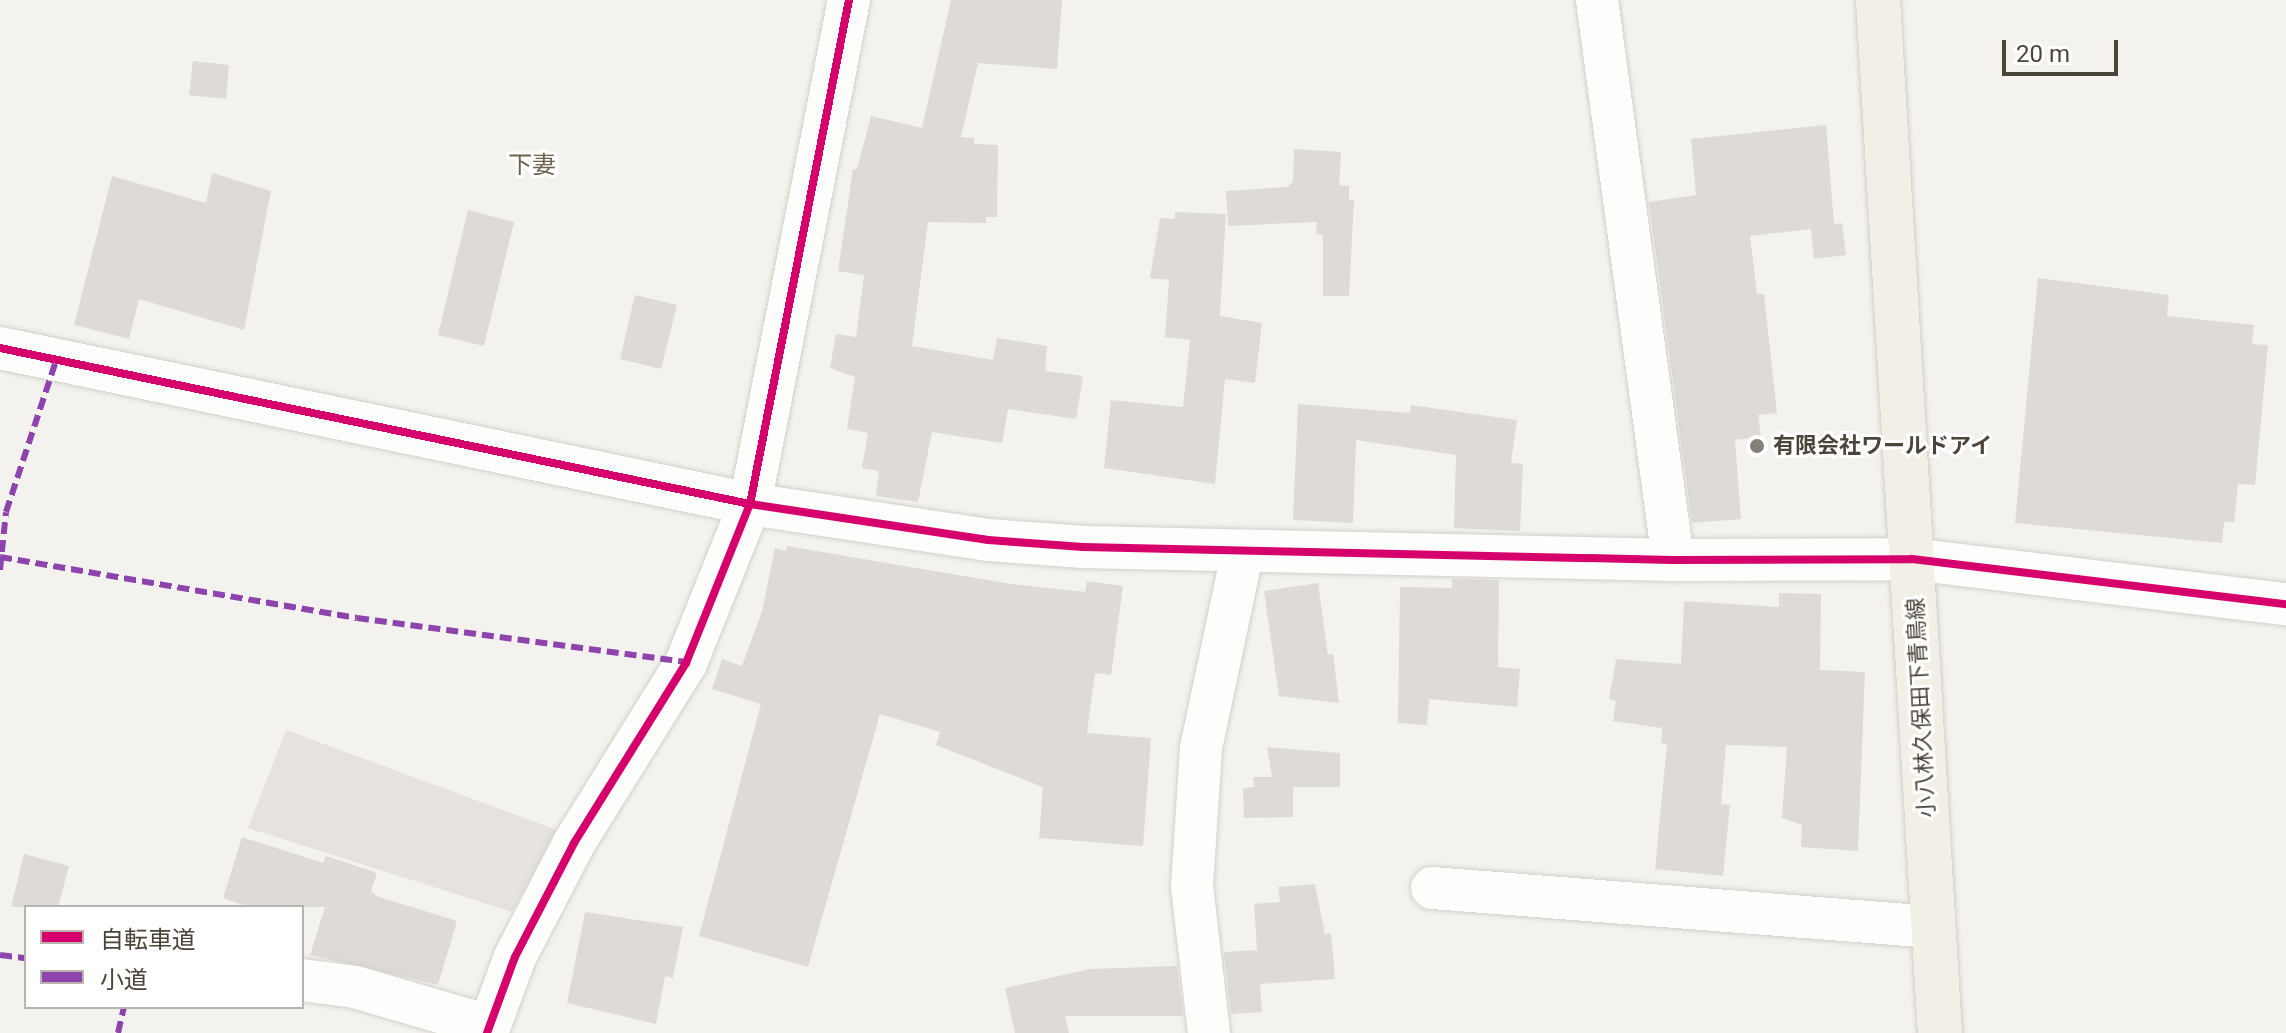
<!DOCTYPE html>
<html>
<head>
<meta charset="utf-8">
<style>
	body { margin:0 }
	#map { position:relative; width:2286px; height:1033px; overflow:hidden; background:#f4f2ee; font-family:Roboto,"Noto Sans JP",sans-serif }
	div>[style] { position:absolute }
	.parking>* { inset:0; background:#e6e3df }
	.building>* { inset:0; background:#dedbd6 }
	.roads { filter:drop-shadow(0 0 2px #d2d0cb) drop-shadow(0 0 2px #d2d0cb) }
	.minor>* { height:42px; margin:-21px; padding:0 21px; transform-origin:21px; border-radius:21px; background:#fdfdfc }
	.major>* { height:44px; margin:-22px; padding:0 22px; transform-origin:22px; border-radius:22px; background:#f2efe6 }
	.quiet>* { height:6px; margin-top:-3px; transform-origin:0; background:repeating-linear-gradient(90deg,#8e44ad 0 12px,transparent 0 18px) }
	.cycleway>* { height:8px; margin:-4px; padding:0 4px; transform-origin:4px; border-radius:4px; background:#d6006c }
	.dots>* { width:22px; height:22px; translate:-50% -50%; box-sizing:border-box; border:4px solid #fff; border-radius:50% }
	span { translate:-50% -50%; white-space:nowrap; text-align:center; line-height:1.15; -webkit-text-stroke:6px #fff; paint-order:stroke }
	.poi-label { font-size:22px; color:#4b4439; font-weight:700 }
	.left { translate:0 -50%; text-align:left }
	.street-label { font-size:22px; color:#4b4439 }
	.neighbourhood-label { font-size:24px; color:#6e6250 }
	.legend { position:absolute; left:24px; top:905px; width:280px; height:104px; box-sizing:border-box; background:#fff; border:2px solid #b7b4b0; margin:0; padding:10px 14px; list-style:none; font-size:24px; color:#4b4439 }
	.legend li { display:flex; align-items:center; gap:16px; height:40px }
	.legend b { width:40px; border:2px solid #b7b4b0 }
	.scale { position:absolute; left:2002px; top:40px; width:116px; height:36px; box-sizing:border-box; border:4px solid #4b4439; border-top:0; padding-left:10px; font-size:24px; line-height:28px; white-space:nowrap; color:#4b4439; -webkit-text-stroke:6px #fff; paint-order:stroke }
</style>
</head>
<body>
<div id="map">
	<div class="parking">
		<div style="clip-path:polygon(286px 730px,557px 830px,512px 912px,248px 828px)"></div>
	</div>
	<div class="building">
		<div style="clip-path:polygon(951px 0,1062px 0,1057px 69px,978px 63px,961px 137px,974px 138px,974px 144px,998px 145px,997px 217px,986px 217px,986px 223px,928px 222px,912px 346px,993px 360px,997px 338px,1047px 346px,1045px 371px,1083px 376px,1076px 419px,1008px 409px,1002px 443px,932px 432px,918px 502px,876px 496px,879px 471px,862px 468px,868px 433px,847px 429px,855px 377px,830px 368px,836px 334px,856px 337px,864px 275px,838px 271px,853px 169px,857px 169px,871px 116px,922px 128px)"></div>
		<div style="clip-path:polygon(193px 61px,229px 65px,226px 99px,189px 95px)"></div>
		<div style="clip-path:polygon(1826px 125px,1834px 224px,1842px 223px,1846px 255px,1814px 259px,1811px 229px,1750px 236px,1757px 294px,1764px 294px,1777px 413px,1758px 415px,1761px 437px,1735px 440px,1741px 519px,1692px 523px,1649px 202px,1696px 195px,1691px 139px)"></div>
		<div style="clip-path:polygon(1294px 149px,1341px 152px,1339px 185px,1349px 186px,1349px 200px,1354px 200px,1349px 296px,1323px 296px,1323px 235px,1316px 234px,1317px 222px,1228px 226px,1226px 191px,1287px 187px,1293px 182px)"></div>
		<div style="clip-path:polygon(212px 173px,271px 191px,244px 330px,139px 299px,129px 339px,74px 325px,112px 176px,206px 203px)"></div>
		<div style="clip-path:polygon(468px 210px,514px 222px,484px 346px,438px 335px)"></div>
		<div style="clip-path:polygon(1175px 212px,1226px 214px,1220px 316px,1262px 323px,1255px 383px,1225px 379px,1215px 484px,1104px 468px,1111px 400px,1183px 407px,1190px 340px,1165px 337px,1169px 280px,1150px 278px,1160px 218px,1175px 219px)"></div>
		<div style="clip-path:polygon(2038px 278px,2169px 295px,2167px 316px,2254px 325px,2252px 344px,2268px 345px,2255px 485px,2238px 484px,2234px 522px,2224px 522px,2222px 543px,2015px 523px)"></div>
		<div style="clip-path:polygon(635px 295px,677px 305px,661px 369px,620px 359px)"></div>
		<div style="clip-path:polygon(1298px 404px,1410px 413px,1411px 405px,1517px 420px,1511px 463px,1523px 464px,1520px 531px,1454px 528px,1456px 455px,1356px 440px,1353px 523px,1293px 520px)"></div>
		<div style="clip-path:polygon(787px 546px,1011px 584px,1085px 592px,1087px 581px,1123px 586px,1111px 675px,1095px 673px,1087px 733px,1151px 738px,1143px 846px,1039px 838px,1043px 787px,936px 745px,940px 732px,880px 714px,808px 967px,699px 936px,761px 704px,712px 689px,722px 659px,742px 666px,762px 611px,775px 548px,786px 551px)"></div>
		<div style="clip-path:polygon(1452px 579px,1499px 580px,1498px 667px,1520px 669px,1517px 707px,1429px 699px,1427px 725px,1398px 723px,1400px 587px,1452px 588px)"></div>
		<div style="clip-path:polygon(1318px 583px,1328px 655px,1333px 654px,1339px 703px,1279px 696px,1264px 591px)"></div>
		<div style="clip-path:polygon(1779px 593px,1821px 594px,1820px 670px,1865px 672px,1858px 851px,1801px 847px,1802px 825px,1782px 818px,1787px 747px,1726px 745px,1721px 804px,1730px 805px,1723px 876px,1655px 869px,1667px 744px,1661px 743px,1662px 728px,1613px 721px,1616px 701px,1609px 699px,1616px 659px,1681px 664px,1684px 601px,1779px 607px)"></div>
		<div style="clip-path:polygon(1267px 747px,1340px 753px,1340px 787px,1293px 787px,1293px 817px,1244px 818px,1243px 788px,1254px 787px,1253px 777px,1272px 777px)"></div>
		<div style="clip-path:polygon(242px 837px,323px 863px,326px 856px,377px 873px,371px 891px,376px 896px,457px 921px,438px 985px,310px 955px,325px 907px,249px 907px,223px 898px)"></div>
		<div style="clip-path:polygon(24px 854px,69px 866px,58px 907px,11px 907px)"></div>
		<div style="clip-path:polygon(1315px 884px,1325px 934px,1331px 933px,1335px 979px,1260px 984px,1262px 1012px,1231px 1014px,1224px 952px,1257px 950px,1254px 904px,1280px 902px,1278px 887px)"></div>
		<div style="clip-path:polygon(585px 912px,683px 927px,673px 978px,665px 976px,656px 1024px,567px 1003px)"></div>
		<div style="clip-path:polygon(1177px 966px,1183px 1016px,1065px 1016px,1069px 1033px,1015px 1033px,1005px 988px,1090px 969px)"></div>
	</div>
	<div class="roads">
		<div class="minor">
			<div style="left:1597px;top:0;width:565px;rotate:82.27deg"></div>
			<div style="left:0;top:348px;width:766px;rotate:11.75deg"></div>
			<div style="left:750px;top:504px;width:241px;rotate:8.6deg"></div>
			<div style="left:988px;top:540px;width:95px;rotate:4.2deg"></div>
			<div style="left:1083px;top:547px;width:590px;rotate:1.26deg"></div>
			<div style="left:1673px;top:560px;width:239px;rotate:-0.2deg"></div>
			<div style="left:1912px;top:559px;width:377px;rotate:6.9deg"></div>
			<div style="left:1432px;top:888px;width:503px;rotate:4.45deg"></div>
			<div style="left:302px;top:980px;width:53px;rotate:7.5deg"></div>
			<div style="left:355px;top:987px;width:139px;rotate:16.3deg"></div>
			<div style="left:487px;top:1033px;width:81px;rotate:-69.8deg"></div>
			<div style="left:515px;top:957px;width:128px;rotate:-62.6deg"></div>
			<div style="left:574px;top:843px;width:212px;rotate:-58.1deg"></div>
			<div style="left:686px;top:663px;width:171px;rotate:-68.1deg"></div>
			<div style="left:750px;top:504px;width:514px;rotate:-78.89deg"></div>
			<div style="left:1209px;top:1033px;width:147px;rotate:-96.6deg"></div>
			<div style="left:1192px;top:887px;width:139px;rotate:-86.3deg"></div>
			<div style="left:1201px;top:748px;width:202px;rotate:-78deg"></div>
		</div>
		<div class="major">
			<div style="left:1878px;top:0;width:1035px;rotate:86.57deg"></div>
		</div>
	</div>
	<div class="quiet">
		<div style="left:0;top:557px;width:362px;rotate:9.7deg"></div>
		<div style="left:357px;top:618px;width:332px;rotate:7.6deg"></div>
		<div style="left:0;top:570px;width:58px;rotate:-84.1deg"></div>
		<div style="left:6px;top:512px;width:159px;rotate:-71.7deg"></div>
		<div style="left:0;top:955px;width:26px;rotate:7deg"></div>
		<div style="left:118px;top:1033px;width:27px;rotate:-77deg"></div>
	</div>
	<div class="cycleway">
		<div style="left:0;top:348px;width:766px;rotate:11.75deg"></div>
		<div style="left:750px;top:504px;width:241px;rotate:8.6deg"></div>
		<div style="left:988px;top:540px;width:95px;rotate:4.2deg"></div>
		<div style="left:1083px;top:547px;width:590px;rotate:1.26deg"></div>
		<div style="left:1673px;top:560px;width:239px;rotate:-0.2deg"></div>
		<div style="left:1912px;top:559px;width:377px;rotate:6.9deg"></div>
		<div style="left:487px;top:1033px;width:81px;rotate:-69.8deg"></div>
		<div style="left:515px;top:957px;width:128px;rotate:-62.6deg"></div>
		<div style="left:574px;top:843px;width:212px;rotate:-58.1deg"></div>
		<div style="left:686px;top:663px;width:171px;rotate:-68.1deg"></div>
		<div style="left:750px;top:504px;width:514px;rotate:-78.89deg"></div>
	</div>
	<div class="dots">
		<div style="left:1757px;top:446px;background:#868178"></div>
	</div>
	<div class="poi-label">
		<span class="left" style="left:1773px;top:446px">有限会社ワールドアイ</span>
	</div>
	<div class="street-label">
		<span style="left:1921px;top:708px;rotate:-93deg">小八林久保田下青鳥線</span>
	</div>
	<div class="neighbourhood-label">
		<span style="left:532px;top:166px">下妻</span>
	</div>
	<ul class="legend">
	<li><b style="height:10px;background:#d6006c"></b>自転車道</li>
	<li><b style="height:10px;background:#8e44ad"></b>小道</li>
	</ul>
	<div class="scale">20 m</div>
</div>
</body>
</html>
